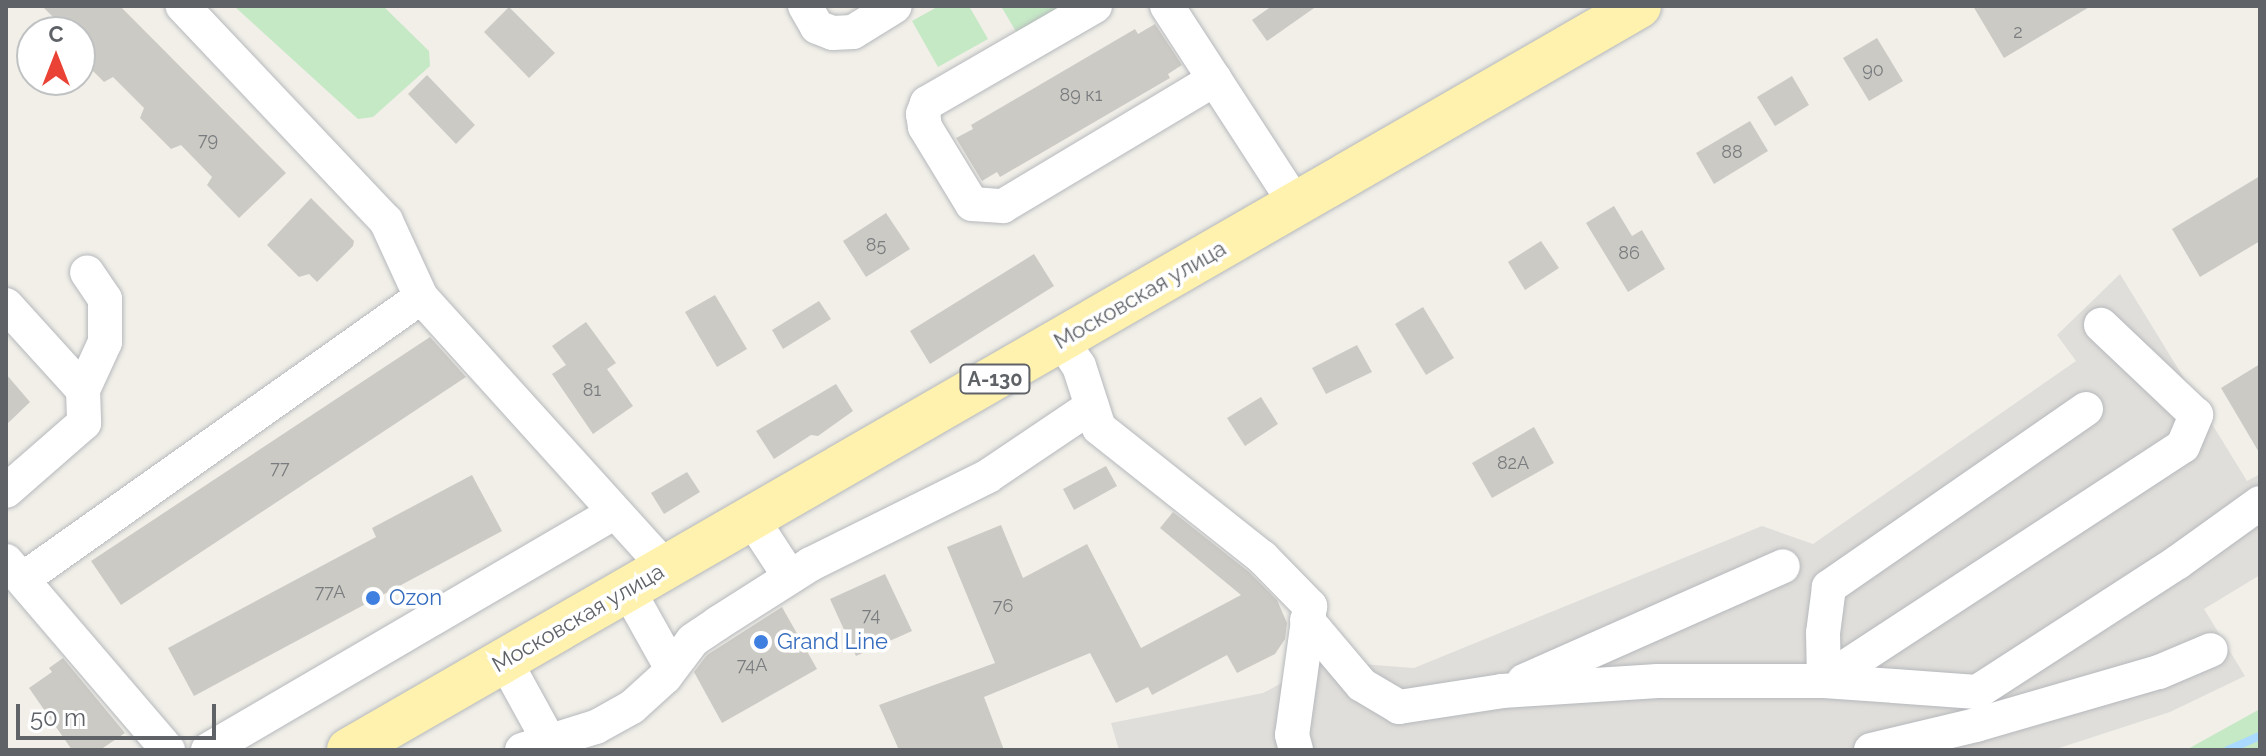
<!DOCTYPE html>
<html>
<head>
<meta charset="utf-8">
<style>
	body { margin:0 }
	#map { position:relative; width:2266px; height:756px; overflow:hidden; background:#f1efe8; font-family:Raleway,sans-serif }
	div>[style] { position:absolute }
	.industrial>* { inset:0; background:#e0deda }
	.green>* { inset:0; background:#c5e8c5 }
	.stream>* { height:8px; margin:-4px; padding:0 4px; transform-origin:4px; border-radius:4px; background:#aadaff }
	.building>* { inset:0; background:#cccac5 }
	.roads { filter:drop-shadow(0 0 2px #b5b8bc) drop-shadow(0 0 2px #b5b8bc) }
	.minor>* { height:34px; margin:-17px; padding:0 17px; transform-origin:17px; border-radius:17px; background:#fff }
	.major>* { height:44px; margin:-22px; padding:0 22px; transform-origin:22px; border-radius:22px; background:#fff2af }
	.dots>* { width:22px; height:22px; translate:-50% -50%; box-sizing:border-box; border:4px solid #fff; border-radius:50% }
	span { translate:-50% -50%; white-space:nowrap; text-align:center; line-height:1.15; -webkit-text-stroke:7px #fff; paint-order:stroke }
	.number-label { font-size:18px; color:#7a7d7f }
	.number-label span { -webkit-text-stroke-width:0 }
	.shield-label span { padding:2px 6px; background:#fff; border:2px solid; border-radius:6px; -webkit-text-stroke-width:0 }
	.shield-label { font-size:20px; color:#5f6368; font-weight:700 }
	.street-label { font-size:22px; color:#5f6368 }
	.shop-label { font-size:22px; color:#366cbe }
	.left { translate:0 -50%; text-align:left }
	.frame { position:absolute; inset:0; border:8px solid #5f6368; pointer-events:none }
	.north { position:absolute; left:16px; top:16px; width:80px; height:80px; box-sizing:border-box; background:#fff; border:2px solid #bfc1c3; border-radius:50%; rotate:0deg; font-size:22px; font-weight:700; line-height:32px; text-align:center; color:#5f6368 }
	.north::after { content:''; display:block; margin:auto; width:28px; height:36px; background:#ea4335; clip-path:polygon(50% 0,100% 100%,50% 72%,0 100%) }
	.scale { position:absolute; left:16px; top:704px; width:200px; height:36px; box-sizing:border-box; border:4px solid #5f6368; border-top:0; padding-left:10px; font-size:24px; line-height:28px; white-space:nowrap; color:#5f6368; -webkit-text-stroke:6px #fff; paint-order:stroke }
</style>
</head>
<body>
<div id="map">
	<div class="industrial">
		<div style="clip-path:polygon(2120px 274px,2247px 481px,2260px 474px,2260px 575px,2204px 609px,2245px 676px,2170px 712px,2053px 750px,1119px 750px,1111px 723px,1263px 693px,1323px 661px,1414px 668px,1762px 526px,1813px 544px,2076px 361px,2057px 335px)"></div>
	</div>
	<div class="green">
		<div style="clip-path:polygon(234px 6px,383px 6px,429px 51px,430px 66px,373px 117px,358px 119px)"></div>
		<div style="clip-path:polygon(939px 6px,969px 6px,988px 39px,938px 67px,912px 21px)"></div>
		<div style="clip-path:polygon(1001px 6px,1070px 6px,1018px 35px)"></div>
		<div style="clip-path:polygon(2260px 709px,2260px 750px,2186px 750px)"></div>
	</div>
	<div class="stream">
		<div style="left:2228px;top:750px;width:35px;rotate:-24deg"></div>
	</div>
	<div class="building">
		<div style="clip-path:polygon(42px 6px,120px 6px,286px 173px,239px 218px,207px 185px,212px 177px,181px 145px,171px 149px,140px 118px,144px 108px,113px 77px,104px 82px,80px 58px,80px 32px,68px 32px)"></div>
		<div style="clip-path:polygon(1272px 6px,1317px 6px,1267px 41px,1252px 20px)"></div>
		<div style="clip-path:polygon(1973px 6px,2091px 6px,2004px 58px)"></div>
		<div style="clip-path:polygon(509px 7px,555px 53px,529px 78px,484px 32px)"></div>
		<div style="clip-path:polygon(1155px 24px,1182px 65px,1168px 74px,1170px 78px,1000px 177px,997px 172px,982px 181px,956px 138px,973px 129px,971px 125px,1135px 29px,1138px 34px)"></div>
		<div style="clip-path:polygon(1877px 38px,1903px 81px,1869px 101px,1843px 58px)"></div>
		<div style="clip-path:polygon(427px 75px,475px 125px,456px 144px,408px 94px)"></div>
		<div style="clip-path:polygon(1792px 76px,1809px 105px,1775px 126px,1757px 97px)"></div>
		<div style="clip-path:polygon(1750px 121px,1768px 151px,1714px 184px,1696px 153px)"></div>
		<div style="clip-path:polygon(2260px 176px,2260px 241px,2200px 277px,2172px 229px)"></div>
		<div style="clip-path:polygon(311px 198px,354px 241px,353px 246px,317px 282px,309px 274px,299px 277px,267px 245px)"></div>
		<div style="clip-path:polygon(1614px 206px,1632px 236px,1642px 230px,1665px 269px,1628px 292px,1586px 223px)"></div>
		<div style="clip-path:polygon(886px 213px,910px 249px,866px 277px,843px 241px)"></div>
		<div style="clip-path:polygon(1541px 241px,1559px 268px,1525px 290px,1508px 262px)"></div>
		<div style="clip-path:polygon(1034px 254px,1054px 286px,930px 364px,910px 331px)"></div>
		<div style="clip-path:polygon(715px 295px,747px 349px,717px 367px,685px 312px)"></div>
		<div style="clip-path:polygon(819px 301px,831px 319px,783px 349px,772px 330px)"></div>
		<div style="clip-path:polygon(1423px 307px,1454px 358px,1426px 375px,1395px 324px)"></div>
		<div style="clip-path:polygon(586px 322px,616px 363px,607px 369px,633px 406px,593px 434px,552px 374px,566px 365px,552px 346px)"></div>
		<div style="clip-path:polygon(430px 337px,466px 377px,121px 605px,91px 561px)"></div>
		<div style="clip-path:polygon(1357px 345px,1372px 372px,1326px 394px,1312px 368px)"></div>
		<div style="clip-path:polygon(2260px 364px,2260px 454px,2221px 388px)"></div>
		<div style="clip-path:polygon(6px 374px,30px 402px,6px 425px)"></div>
		<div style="clip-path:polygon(836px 384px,853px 411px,818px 436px,811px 435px,774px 459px,756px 431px)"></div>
		<div style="clip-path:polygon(1261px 397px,1278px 424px,1245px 446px,1227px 418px)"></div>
		<div style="clip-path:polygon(1534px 427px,1554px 463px,1492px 498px,1472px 463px)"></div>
		<div style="clip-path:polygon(1106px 466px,1117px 486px,1074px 510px,1063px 489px)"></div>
		<div style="clip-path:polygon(687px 472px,700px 492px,664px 514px,651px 493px)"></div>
		<div style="clip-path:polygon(472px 475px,502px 531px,194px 696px,168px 648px,376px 537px,372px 528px)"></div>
		<div style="clip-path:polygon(1173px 512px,1249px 572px,1277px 600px,1287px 623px,1285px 639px,1275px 654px,1237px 673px,1227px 655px,1152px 695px,1148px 687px,1116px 703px,1090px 653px,984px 697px,1004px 750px,899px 750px,879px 705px,995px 663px,947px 547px,1001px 525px,1023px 578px,1087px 544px,1141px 648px,1241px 595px,1160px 528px)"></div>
		<div style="clip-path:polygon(885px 574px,912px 631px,856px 656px,830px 599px)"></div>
		<div style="clip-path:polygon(782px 607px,817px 669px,722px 723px,694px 672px,707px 655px)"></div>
		<div style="clip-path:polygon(63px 658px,125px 733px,100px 750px,72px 750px,29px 688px,52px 672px,49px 668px)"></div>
	</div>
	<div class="roads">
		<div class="minor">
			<div style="left:805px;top:6px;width:24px;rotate:60deg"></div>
			<div style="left:817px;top:27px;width:17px;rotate:21deg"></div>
			<div style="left:833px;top:33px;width:20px;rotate:-3deg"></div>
			<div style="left:853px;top:32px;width:49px;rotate:-31.8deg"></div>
			<div style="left:1095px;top:6px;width:194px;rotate:150deg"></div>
			<div style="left:927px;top:103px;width:12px;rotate:110deg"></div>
			<div style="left:923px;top:114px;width:13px;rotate:81deg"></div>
			<div style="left:925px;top:127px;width:90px;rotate:58.6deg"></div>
			<div style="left:972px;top:204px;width:31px;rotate:4deg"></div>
			<div style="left:1003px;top:206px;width:247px;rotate:-30.9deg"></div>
			<div style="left:1167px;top:6px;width:237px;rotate:57deg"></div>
			<div style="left:421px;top:297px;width:365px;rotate:47.9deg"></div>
			<div style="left:6px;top:305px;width:115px;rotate:47.8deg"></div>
			<div style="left:83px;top:390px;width:33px;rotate:88deg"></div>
			<div style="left:84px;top:423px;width:103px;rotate:138.9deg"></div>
			<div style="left:1062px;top:341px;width:30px;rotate:56deg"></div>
			<div style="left:1079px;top:366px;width:65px;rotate:72.1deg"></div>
			<div style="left:1099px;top:428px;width:208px;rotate:38.4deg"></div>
			<div style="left:1262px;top:557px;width:69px;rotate:45.6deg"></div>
			<div style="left:1310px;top:606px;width:130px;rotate:97.9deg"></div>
			<div style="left:1292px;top:735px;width:16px;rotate:75deg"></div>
			<div style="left:83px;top:390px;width:53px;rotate:-65.4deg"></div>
			<div style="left:105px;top:342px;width:43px;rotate:-90deg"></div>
			<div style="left:105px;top:299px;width:32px;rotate:-124deg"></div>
			<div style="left:2086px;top:409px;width:313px;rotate:145.3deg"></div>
			<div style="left:1829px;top:587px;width:46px;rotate:97.4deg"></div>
			<div style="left:1823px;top:633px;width:48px;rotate:88.8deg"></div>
			<div style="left:1824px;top:681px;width:429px;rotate:-33.2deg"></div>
			<div style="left:2183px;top:446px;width:34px;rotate:-67deg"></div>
			<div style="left:2196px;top:415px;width:131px;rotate:-136.5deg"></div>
			<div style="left:752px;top:519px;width:69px;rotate:56.8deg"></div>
			<div style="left:6px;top:561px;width:249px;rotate:49.4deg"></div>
			<div style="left:23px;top:579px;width:488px;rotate:-35.3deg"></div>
			<div style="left:421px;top:297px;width:84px;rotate:-114.7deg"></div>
			<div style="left:386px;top:221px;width:296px;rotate:-133.4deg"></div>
			<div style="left:628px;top:590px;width:88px;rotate:60.8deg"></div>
			<div style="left:1307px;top:620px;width:85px;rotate:49.8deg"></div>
			<div style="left:1362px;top:685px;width:43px;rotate:30.7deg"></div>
			<div style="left:1399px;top:707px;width:104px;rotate:-8.8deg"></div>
			<div style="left:1502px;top:691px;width:156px;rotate:-3.7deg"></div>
			<div style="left:1658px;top:681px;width:166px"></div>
			<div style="left:1824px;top:681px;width:153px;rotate:4.1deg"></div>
			<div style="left:1977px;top:692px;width:239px;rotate:-32.9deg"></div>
			<div style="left:2178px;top:562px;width:101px;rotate:-35.7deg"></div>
			<div style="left:505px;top:661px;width:91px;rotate:61.2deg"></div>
			<div style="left:1524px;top:681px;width:283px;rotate:-23.9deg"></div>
			<div style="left:208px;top:750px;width:470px;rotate:-30.3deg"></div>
			<div style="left:522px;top:750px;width:77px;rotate:-17.3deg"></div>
			<div style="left:596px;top:727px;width:41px;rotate:-29.1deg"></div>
			<div style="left:632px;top:707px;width:45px;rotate:-42.3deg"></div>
			<div style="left:665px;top:677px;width:46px;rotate:-52.9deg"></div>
			<div style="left:693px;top:640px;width:30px;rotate:-34deg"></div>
			<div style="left:718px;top:623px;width:110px;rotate:-32.4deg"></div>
			<div style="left:811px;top:564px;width:198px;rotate:-26.4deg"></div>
			<div style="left:988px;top:476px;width:125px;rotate:-33.9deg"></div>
			<div style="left:1871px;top:750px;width:108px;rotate:-13.4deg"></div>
			<div style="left:1976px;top:725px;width:191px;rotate:-16.2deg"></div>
			<div style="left:2159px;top:672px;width:56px;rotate:-22.9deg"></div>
		</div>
		<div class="major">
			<div style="left:349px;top:750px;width:1489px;rotate:-29.97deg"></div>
		</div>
	</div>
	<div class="dots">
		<div style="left:373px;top:598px;background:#3f7fe0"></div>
		<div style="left:761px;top:642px;background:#3f7fe0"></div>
	</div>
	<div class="number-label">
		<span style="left:2018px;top:32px">2</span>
		<span style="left:1873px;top:70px">90</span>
		<span style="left:1081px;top:95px">89 к1</span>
		<span style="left:208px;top:140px">79</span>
		<span style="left:1732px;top:152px">88</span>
		<span style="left:876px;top:245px">85</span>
		<span style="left:1629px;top:253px">86</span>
		<span style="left:592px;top:390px">81</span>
		<span style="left:1513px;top:463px">82А</span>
		<span style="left:280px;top:468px">77</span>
		<span style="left:330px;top:592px">77А</span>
		<span style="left:1003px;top:606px">76</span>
		<span style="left:871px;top:615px">74</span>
		<span style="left:752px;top:665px">74А</span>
	</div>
	<div class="shield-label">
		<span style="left:995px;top:379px">А-130</span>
	</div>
	<div class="street-label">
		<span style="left:1140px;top:295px;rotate:-30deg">Московская улица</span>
		<span style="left:578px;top:618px;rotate:-30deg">Московская улица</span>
	</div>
	<div class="shop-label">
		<span class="left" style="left:389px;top:598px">Ozon</span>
		<span class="left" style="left:777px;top:642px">Grand Line</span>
	</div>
	<div class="frame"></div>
	<div class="north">С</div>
	<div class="scale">50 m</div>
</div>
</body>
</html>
